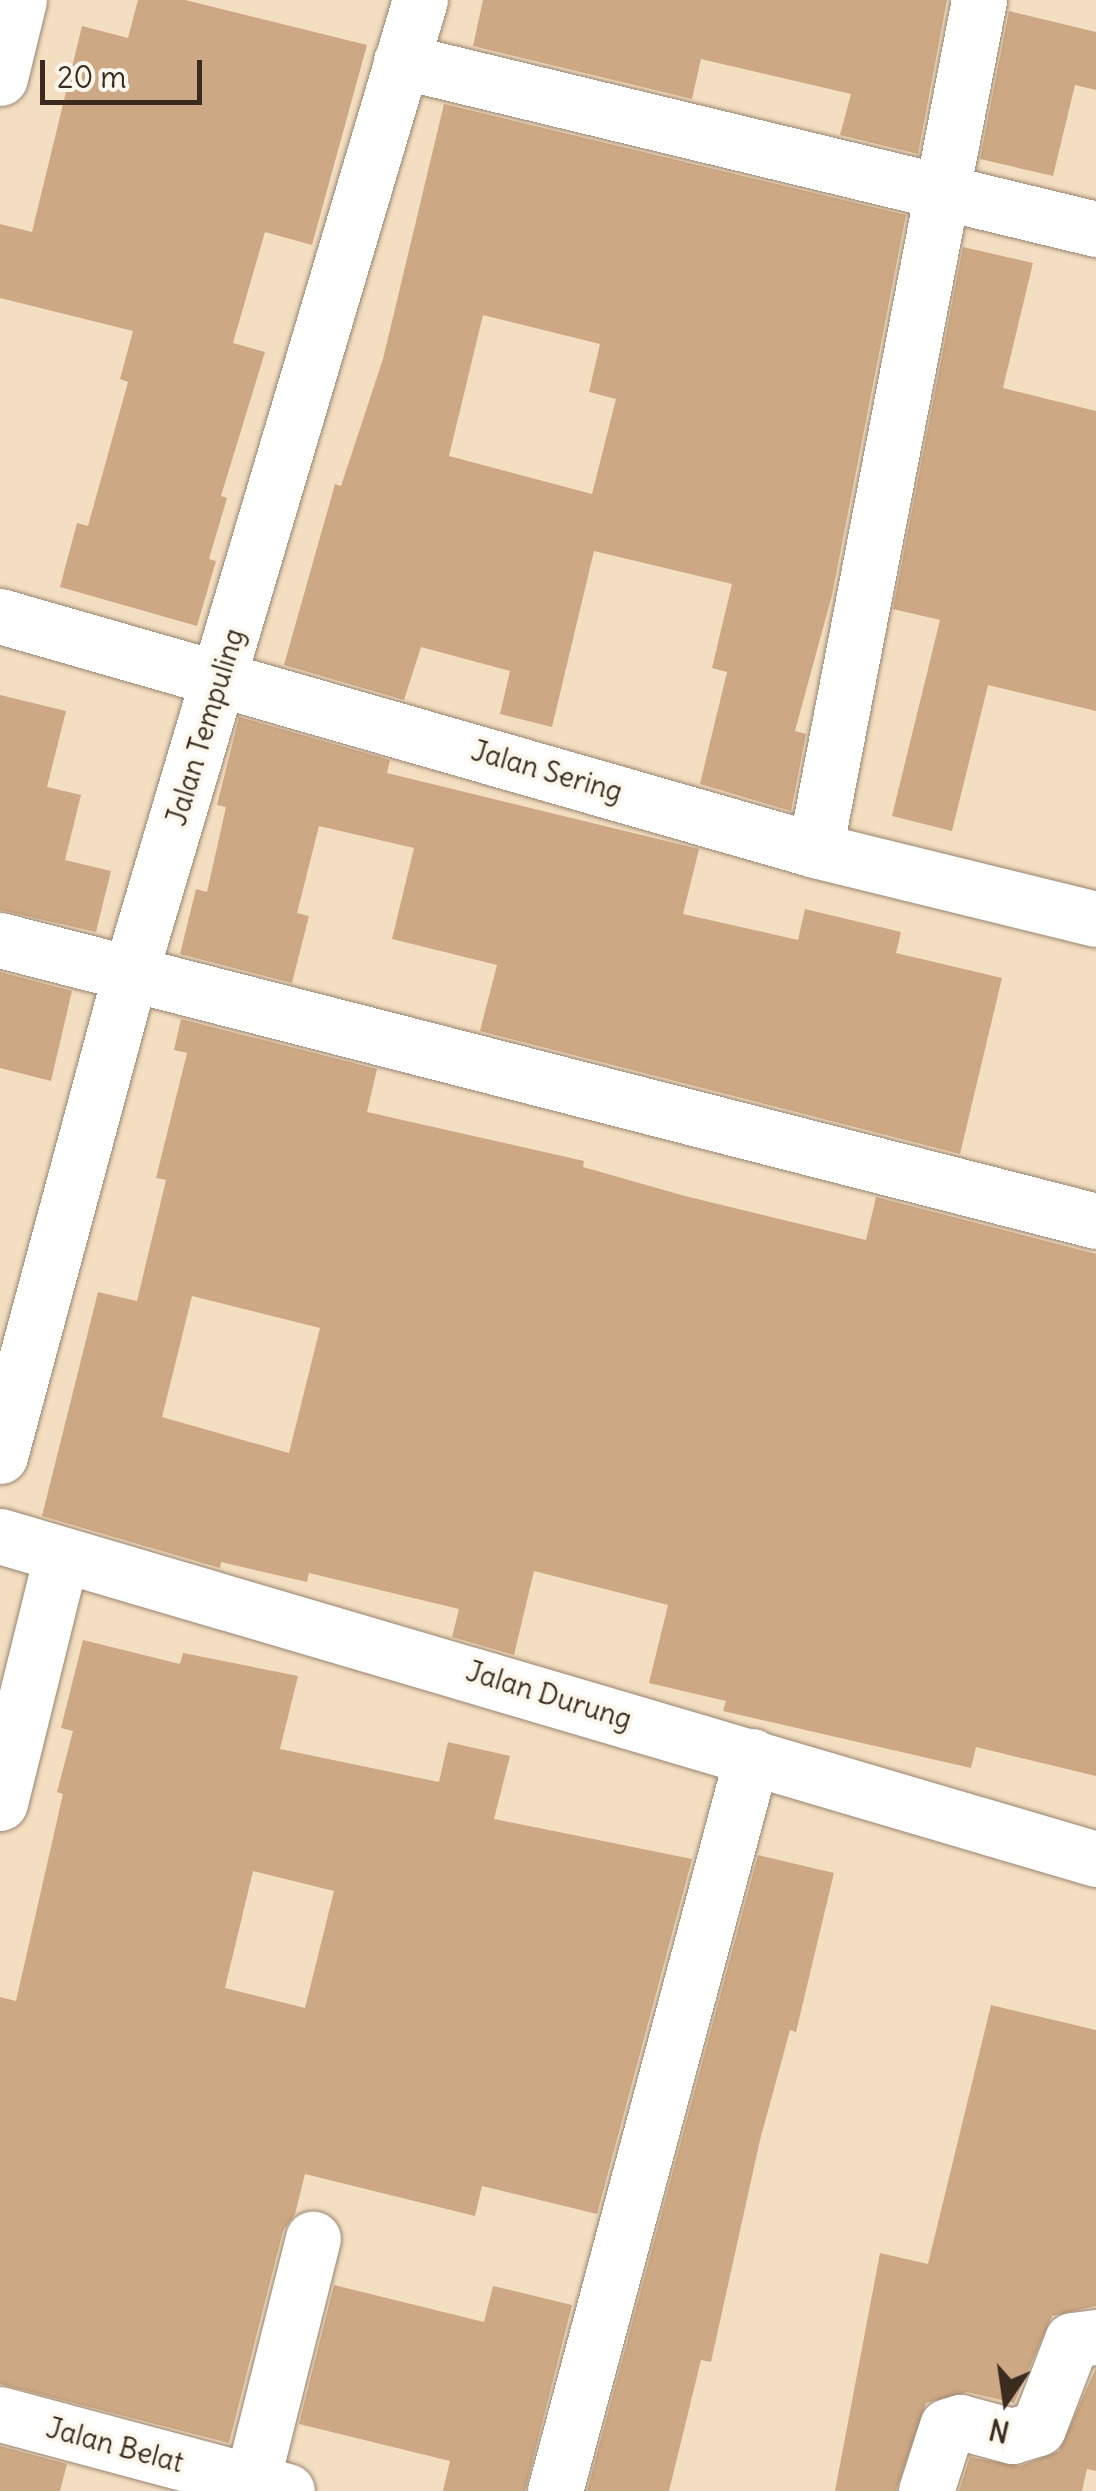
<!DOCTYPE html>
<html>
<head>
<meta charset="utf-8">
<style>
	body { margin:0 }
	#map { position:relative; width:1096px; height:2491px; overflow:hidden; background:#f4dec1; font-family:Delius,sans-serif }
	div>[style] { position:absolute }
	.building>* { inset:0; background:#cda884 }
	.roads { filter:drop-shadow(0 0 2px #988470) drop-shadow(0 0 2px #988470) }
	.minor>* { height:55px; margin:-27.5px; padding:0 27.5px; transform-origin:27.5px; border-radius:27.5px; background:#fff }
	span { translate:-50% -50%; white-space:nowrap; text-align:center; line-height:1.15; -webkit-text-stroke:8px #fbf7ec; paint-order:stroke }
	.street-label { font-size:28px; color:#3b2a1e }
	.north { position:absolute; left:956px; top:2351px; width:100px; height:100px; -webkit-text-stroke:8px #fbf7ec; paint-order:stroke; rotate:193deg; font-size:28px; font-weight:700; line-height:40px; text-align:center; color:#3b2a1e }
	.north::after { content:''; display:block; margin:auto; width:35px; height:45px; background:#3b2a1e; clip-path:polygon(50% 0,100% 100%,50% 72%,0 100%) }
	.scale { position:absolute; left:40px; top:60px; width:162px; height:45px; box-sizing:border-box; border:5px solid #3b2a1e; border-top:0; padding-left:12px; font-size:30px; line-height:35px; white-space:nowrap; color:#3b2a1e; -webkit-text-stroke:8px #fbf7ec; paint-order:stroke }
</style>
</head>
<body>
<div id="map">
	<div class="building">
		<div style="clip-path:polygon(138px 0,185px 0,367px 45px,312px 245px,265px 232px,233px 343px,265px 352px,221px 496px,227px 498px,209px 559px,216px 561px,197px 626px,60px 587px,77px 523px,88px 526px,128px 382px,120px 379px,133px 331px,0 298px,0 224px,32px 232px,82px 26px,128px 38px)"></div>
		<div style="clip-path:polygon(483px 0,947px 0,918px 154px,840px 135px,851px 94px,701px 59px,692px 99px,473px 46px)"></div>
		<div style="clip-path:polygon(1009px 11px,1096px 32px,1096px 90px,1075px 85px,1053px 176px,980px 159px)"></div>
		<div style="clip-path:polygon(evenodd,444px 104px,906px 215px,832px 595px,795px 731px,806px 734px,791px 811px,700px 784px,727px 672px,712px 668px,732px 584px,594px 551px,552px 727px,500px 714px,510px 671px,421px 647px,404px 700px,284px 665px,335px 484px,341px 486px,383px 359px,444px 104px,483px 315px,600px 344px,589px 392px,616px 399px,592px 494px,449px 456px,483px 315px)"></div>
		<div style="clip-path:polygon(963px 247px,1033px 263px,1003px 388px,1096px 411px,1096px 711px,988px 685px,952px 831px,892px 816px,940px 620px,893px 609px)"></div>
		<div style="clip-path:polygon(0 695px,66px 711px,47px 787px,81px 795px,65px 860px,111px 871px,96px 932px,0 910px)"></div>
		<div style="clip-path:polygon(239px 717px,390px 760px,387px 773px,699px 849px,683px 914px,798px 940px,805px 909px,901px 932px,896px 953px,1002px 978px,960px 1154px,480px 1031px,497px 965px,392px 939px,414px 848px,319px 826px,297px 913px,309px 916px,292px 983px,180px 954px,196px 889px,207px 892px,226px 807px,217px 805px)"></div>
		<div style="clip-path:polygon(0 972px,72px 991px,51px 1081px,0 1068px)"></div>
		<div style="clip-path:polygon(evenodd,181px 1019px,377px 1069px,367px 1112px,584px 1161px,583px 1167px,685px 1196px,866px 1240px,876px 1197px,1096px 1254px,1096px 1776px,976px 1747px,971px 1768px,723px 1711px,726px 1701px,649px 1683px,668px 1605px,534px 1571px,514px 1655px,452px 1637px,459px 1609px,309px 1573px,307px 1582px,221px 1562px,220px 1568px,42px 1516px,98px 1292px,137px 1301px,166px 1180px,156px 1178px,187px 1053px,174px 1050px,181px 1019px,192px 1296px,320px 1328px,289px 1453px,162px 1417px,192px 1296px)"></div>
		<div style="clip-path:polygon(evenodd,83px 1640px,180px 1664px,183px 1653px,298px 1676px,280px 1749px,439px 1782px,448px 1742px,510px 1756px,494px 1819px,692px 1859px,597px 2214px,482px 2186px,475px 2216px,305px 2174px,295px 2214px,283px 2231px,229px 2443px,0 2384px,0 1997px,16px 2001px,63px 1794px,57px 1792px,73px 1731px,61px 1728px,83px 1640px,253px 1871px,334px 1891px,305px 2008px,225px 1988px,253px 1871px)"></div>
		<div style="clip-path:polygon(758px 1855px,834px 1873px,796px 2032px,790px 2030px,760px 2140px,711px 2362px,701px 2360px,669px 2491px,587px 2491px)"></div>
		<div style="clip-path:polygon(991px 2005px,1096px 2030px,1096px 2306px,1052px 2316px,1014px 2403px,967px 2392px,926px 2403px,896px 2491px,835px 2491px,880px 2253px,928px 2264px)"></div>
		<div style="clip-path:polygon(334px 2285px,484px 2322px,493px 2286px,572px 2305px,525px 2491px,443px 2491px,450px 2461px,299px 2424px)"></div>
		<div style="clip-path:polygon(1096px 2368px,1096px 2471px,1087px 2469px,1082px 2491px,959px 2491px,970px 2457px,1020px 2466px,1059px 2451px)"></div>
		<div style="clip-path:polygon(0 2446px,67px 2464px,60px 2491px,0 2491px)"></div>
	</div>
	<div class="roads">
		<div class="minor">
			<div style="left:401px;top:61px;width:715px;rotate:13.59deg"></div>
			<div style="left:0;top:78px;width:80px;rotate:-76.3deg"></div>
			<div style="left:0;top:616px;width:848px;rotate:16.02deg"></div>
			<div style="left:815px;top:850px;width:289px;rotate:13.8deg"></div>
			<div style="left:815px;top:850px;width:866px;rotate:-79.08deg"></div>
			<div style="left:0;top:940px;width:1131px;rotate:14.38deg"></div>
			<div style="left:0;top:1456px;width:499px;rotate:-74.9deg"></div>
			<div style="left:130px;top:974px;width:1016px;rotate:-73.42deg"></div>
			<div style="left:0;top:1536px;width:1143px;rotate:16.42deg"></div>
			<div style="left:0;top:1803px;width:254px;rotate:-76.1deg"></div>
			<div style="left:0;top:2414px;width:297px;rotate:15deg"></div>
			<div style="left:252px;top:2481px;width:250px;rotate:-75.9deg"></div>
			<div style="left:555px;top:2491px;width:761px;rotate:-75deg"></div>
			<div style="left:926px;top:2491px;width:68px;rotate:-72.1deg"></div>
			<div style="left:947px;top:2426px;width:14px;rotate:-17deg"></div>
			<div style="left:960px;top:2422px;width:54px;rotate:15.1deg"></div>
			<div style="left:1012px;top:2436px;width:27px;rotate:-17deg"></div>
			<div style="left:1038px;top:2428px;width:94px;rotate:-68.9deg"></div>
			<div style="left:1072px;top:2340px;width:24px;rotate:-7deg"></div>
		</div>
	</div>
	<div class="street-label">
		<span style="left:205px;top:727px;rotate:-73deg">Jalan Tempuling</span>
		<span style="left:547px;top:771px;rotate:16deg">Jalan Sering</span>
		<span style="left:549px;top:1695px;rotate:17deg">Jalan Durung</span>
		<span style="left:115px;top:2445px;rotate:15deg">Jalan Belat</span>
	</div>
	<div class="north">N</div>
	<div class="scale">20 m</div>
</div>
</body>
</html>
